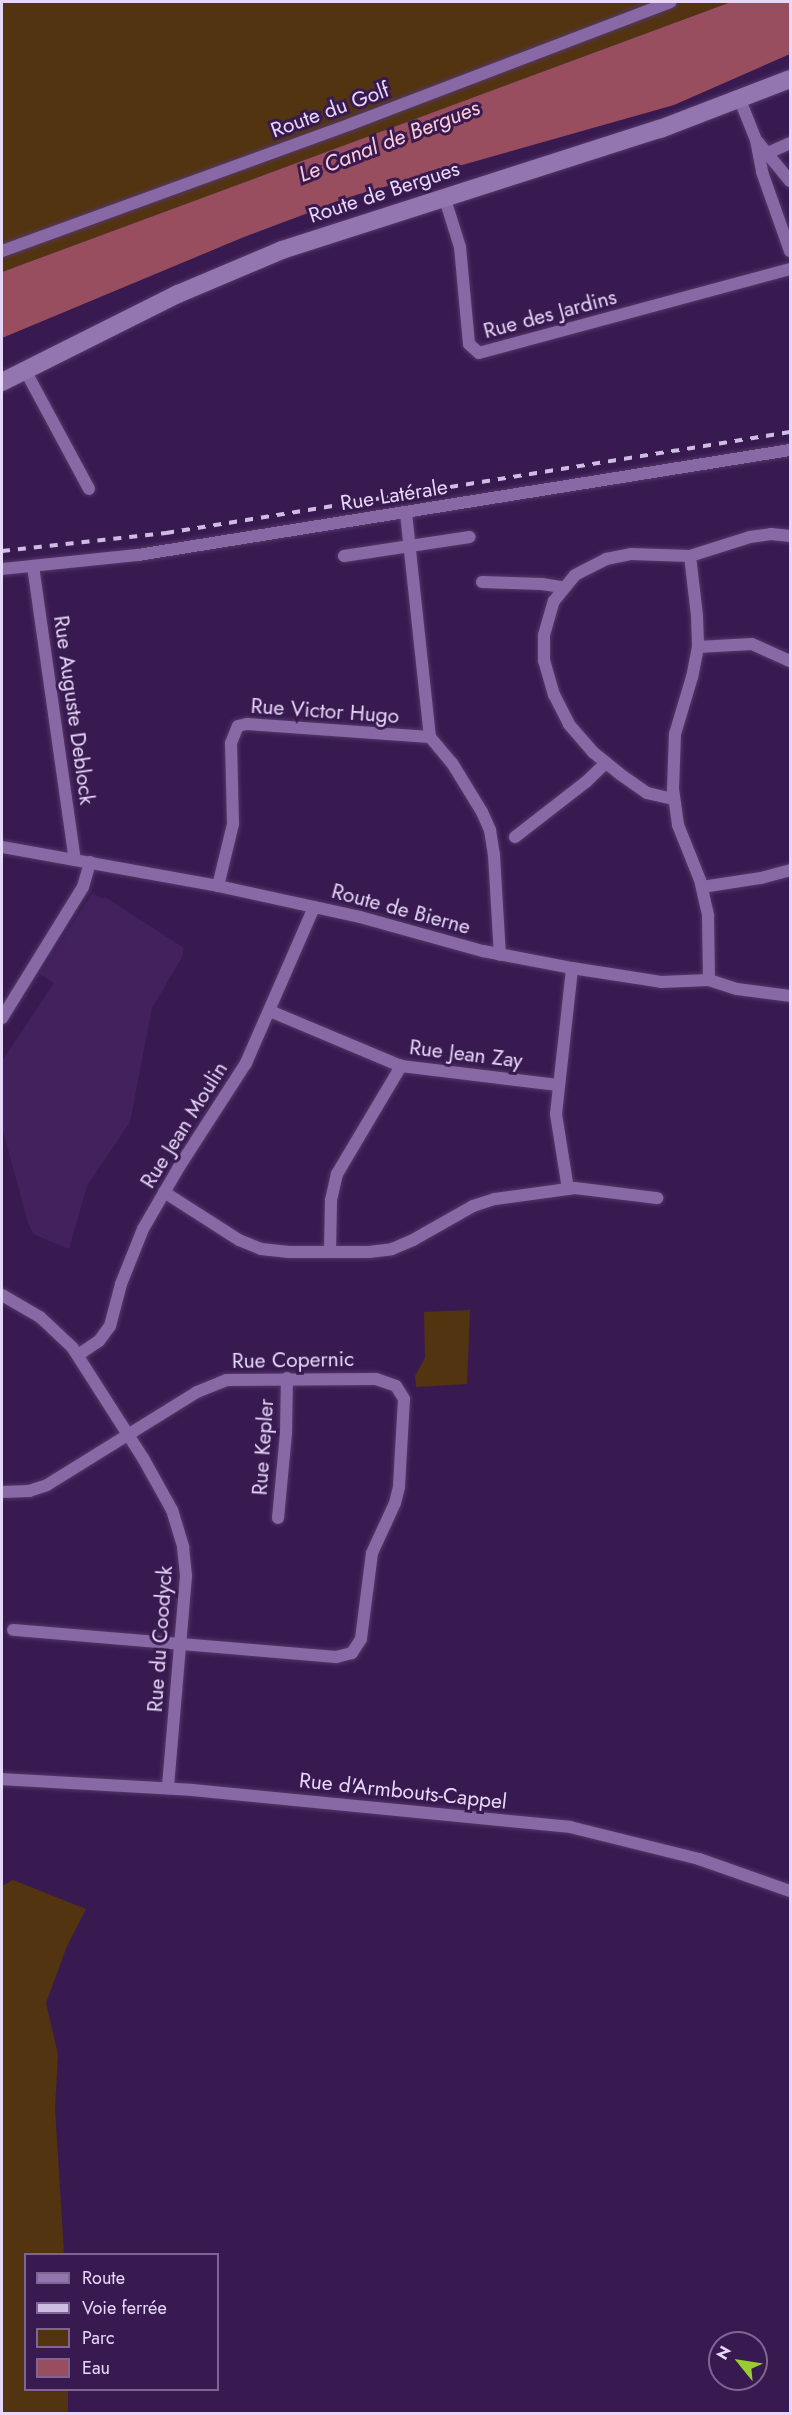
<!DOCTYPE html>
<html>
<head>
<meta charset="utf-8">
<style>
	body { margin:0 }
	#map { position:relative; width:792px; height:2415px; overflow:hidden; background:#381a50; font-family:Jost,sans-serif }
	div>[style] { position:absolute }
	.built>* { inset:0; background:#42215d }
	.green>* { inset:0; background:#533410 }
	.water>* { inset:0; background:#984e5f }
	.roads { filter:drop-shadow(0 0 2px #533868) drop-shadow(0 0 2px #533868) }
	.minor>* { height:12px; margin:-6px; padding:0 6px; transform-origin:6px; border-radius:6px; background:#8869a6 }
	.primary>* { height:18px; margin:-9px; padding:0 9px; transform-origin:9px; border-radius:9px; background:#9375b0 }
	.rail>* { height:4px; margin-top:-2px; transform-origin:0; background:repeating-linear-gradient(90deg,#cebde1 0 8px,transparent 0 16px) }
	span { translate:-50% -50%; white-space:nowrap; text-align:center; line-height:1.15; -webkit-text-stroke:6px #381a50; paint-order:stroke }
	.street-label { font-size:21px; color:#e7d8f9 }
	.water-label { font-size:22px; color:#fbcdd5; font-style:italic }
	.frame { position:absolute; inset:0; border:3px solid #e7d8f9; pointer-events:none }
	.legend { position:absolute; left:24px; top:2253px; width:195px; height:138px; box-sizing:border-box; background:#381a50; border:2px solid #7e6694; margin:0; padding:8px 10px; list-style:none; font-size:18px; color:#e7d8f9 }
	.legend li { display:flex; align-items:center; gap:12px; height:30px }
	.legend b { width:30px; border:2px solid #7e6694 }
	.north { position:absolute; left:708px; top:2331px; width:60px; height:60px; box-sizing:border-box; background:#381a50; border:2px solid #7e6694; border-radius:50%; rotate:300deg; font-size:16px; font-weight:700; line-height:24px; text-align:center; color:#e7d8f9 }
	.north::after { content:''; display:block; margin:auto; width:21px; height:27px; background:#99cb35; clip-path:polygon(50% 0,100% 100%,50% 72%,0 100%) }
</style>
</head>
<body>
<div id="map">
	<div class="built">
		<div style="clip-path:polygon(92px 893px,103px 899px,105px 897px,184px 948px,181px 959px,152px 1008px,130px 1122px,87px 1186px,69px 1249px,33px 1234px,28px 1223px,2px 1127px,2px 1061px,54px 983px,40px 974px)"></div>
	</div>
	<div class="green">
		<div style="clip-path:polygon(2px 2px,731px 2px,2px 272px)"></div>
		<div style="clip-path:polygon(470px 1310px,467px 1384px,416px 1387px,415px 1376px,425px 1358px,424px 1312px)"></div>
		<div style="clip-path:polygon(13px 1880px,86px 1909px,67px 1946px,46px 2003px,58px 2055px,55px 2108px,64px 2254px,26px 2254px,26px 2390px,68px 2390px,68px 2413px,2px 2413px,2px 1886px)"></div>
	</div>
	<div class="water">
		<div style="clip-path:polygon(731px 2px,790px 2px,790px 54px,674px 105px,356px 195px,244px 237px,2px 338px,2px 272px)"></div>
	</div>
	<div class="roads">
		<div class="minor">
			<div style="left:740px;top:100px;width:43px;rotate:68.2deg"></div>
			<div style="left:756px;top:140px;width:33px;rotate:79deg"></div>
			<div style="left:762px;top:172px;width:84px;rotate:70.5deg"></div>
			<div style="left:757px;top:141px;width:52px;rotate:50.5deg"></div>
			<div style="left:761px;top:156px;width:32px;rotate:-24deg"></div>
			<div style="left:444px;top:196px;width:53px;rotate:72.6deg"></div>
			<div style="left:460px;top:247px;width:97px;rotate:84.7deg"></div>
			<div style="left:469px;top:344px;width:13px;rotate:42deg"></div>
			<div style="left:479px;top:353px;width:322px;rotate:-15.1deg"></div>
			<div style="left:2px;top:251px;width:371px;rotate:-20deg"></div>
			<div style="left:351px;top:124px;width:342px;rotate:-20.9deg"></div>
			<div style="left:25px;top:370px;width:135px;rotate:61.7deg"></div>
			<div style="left:406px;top:513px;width:225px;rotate:83.9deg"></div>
			<div style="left:344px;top:556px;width:127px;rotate:-8.6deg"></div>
			<div style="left:690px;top:556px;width:60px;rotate:83.3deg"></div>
			<div style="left:697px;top:616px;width:31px;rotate:88deg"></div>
			<div style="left:698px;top:647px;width:31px;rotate:101deg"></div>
			<div style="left:692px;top:677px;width:59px;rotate:106.6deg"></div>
			<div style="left:675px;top:734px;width:55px;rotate:92.1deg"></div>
			<div style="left:673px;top:789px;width:36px;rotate:82deg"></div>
			<div style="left:678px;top:825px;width:59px;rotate:68.2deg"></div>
			<div style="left:700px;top:880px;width:37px;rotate:77deg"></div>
			<div style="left:708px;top:916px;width:64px;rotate:89.1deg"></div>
			<div style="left:33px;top:566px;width:297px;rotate:81.9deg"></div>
			<div style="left:2px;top:569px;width:137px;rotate:-5.9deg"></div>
			<div style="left:138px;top:555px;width:660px;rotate:-9.15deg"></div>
			<div style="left:482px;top:582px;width:60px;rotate:1.9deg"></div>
			<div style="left:542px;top:584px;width:20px;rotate:9deg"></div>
			<div style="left:698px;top:647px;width:54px;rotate:-3.2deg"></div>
			<div style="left:752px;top:644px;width:42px;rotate:24.1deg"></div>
			<div style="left:673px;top:799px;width:27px;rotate:-167deg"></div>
			<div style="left:647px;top:793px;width:33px;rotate:-145deg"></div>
			<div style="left:620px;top:774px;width:35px;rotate:-141deg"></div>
			<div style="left:593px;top:752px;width:37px;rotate:-131deg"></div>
			<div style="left:569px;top:724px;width:33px;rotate:-117deg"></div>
			<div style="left:554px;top:695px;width:35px;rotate:-106deg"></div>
			<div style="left:544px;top:661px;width:26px;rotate:-90deg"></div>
			<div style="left:544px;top:635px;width:35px;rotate:-74deg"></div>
			<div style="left:554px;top:601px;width:33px;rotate:-51deg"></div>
			<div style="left:575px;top:575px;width:35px;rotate:-27deg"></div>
			<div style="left:606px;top:559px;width:25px;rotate:-11deg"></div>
			<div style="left:631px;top:554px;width:59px;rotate:1.9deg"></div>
			<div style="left:690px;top:556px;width:63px;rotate:-17.6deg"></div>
			<div style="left:750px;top:537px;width:21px;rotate:-8deg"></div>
			<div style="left:771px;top:534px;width:19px;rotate:6deg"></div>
			<div style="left:515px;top:837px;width:90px;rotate:-37.8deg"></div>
			<div style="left:586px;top:782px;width:28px;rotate:-44deg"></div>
			<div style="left:2px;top:847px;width:219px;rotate:10.2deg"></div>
			<div style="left:218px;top:886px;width:145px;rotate:12.3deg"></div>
			<div style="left:360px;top:917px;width:128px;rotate:15.5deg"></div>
			<div style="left:483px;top:951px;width:91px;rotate:10.8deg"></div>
			<div style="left:572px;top:968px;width:90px;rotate:8.9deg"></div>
			<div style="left:661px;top:982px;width:48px;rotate:-2.4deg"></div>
			<div style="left:709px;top:980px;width:29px;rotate:18deg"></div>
			<div style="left:737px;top:989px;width:53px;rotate:7.5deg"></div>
			<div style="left:218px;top:886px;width:64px;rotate:-76.4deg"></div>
			<div style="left:233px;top:824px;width:81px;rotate:-91.4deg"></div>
			<div style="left:231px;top:743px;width:18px;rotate:-68deg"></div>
			<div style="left:238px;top:726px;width:9px;rotate:-13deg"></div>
			<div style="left:247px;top:724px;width:183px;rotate:4.1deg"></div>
			<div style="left:430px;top:737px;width:34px;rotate:50deg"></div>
			<div style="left:452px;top:763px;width:57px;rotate:58.5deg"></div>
			<div style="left:482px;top:812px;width:20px;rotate:66deg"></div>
			<div style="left:490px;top:830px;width:25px;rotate:81deg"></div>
			<div style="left:494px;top:855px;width:100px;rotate:86.6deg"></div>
			<div style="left:702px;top:887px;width:60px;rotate:-8.7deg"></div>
			<div style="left:761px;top:878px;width:30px;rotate:-15deg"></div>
			<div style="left:270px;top:1011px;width:142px;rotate:22.8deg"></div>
			<div style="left:401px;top:1066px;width:158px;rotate:6.9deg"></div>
			<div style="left:2px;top:1018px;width:154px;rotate:-58.3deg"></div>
			<div style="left:83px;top:887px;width:26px;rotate:-74deg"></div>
			<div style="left:568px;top:1189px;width:76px;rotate:-99.1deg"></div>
			<div style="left:556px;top:1114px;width:147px;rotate:-83.7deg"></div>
			<div style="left:164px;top:1192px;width:89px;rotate:32.6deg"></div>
			<div style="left:239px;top:1240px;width:24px;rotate:22deg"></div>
			<div style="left:261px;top:1249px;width:28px;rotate:6deg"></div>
			<div style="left:289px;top:1252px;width:80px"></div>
			<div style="left:369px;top:1252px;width:23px;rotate:-7deg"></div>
			<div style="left:392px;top:1249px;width:23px;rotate:-23deg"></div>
			<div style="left:413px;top:1240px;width:69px;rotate:-29.5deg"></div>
			<div style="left:473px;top:1206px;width:23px;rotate:-18deg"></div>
			<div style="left:495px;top:1199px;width:81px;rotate:-7.8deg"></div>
			<div style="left:575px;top:1188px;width:83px;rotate:7deg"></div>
			<div style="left:330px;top:1252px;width:52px;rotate:-88.9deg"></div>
			<div style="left:331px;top:1200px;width:27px;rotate:-77deg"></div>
			<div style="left:337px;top:1174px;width:126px;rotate:-59.3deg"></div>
			<div style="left:2px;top:1295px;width:44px;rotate:30.1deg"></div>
			<div style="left:40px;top:1317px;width:44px;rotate:43.2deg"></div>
			<div style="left:72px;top:1347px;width:132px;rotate:57.4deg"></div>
			<div style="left:143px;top:1458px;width:60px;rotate:60.9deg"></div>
			<div style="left:172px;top:1510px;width:39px;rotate:73deg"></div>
			<div style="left:183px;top:1547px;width:29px;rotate:84deg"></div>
			<div style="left:186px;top:1576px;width:213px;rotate:94.9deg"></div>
			<div style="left:78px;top:1355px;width:25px;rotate:-34deg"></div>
			<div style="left:99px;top:1341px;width:19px;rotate:-54deg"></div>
			<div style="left:110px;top:1326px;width:43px;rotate:-75.3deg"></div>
			<div style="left:121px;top:1284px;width:59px;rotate:-68.2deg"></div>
			<div style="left:143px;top:1229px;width:72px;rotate:-59.9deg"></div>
			<div style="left:179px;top:1167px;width:124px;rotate:-57.2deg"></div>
			<div style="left:246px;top:1063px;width:170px;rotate:-66.4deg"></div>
			<div style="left:2px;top:1492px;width:27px;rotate:-2deg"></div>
			<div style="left:29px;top:1491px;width:19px;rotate:-18deg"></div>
			<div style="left:47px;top:1485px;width:176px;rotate:-31.8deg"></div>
			<div style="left:197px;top:1392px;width:31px;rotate:-22deg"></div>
			<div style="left:226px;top:1380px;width:150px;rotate:-0.4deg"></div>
			<div style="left:376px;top:1379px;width:21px;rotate:19deg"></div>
			<div style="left:396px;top:1386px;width:15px;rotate:58deg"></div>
			<div style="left:404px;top:1399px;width:88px;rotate:93.3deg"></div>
			<div style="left:399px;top:1487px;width:16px;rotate:104deg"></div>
			<div style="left:395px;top:1503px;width:55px;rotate:114.7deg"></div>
			<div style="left:372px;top:1553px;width:87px;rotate:97.3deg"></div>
			<div style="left:361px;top:1639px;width:17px;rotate:123deg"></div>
			<div style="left:352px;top:1653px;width:16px;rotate:166deg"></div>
			<div style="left:336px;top:1657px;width:324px;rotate:-175.2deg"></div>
			<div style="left:278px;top:1518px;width:85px;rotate:-84.6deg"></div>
			<div style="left:286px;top:1433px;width:55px;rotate:-89deg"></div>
			<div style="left:2px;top:1779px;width:191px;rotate:3.3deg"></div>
			<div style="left:193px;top:1790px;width:379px;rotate:5.6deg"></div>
			<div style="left:570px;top:1827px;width:133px;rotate:13.9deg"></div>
			<div style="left:699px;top:1859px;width:96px;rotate:19.4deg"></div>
		</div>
		<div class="primary">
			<div style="left:2px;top:382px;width:197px;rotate:-26.6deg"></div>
			<div style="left:178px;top:294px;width:113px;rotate:-22.9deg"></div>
			<div style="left:282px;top:250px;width:397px;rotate:-17.8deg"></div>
			<div style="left:660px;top:129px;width:139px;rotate:-21deg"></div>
		</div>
	</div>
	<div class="rail">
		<div style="left:2px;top:551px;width:165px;rotate:-6.3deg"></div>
		<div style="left:166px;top:533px;width:632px;rotate:-9.19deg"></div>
	</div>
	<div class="street-label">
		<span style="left:330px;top:110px;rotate:-20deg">Route du Golf</span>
		<span style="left:384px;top:192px;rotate:-18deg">Route de Bergues</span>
		<span style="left:550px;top:314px;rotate:-15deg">Rue des Jardins</span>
		<span style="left:394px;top:495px;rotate:-9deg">Rue Latérale</span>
		<span style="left:74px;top:710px;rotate:82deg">Rue Auguste Deblock</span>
		<span style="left:325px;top:711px;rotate:4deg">Rue Victor Hugo</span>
		<span style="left:401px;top:909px;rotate:15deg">Route de Bierne</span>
		<span style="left:466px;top:1054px;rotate:7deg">Rue Jean Zay</span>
		<span style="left:184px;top:1125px;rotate:-58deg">Rue Jean Moulin</span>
		<span style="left:293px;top:1360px;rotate:-1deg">Rue Copernic</span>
		<span style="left:263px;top:1447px;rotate:-86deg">Rue Kepler</span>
		<span style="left:160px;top:1639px;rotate:-86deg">Rue du Coodyck</span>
		<span style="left:403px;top:1791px;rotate:6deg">Rue d'Armbouts-Cappel</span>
	</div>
	<div class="water-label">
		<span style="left:389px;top:141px;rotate:-21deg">Le Canal de Bergues</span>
	</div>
	<div class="frame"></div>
	<ul class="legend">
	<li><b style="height:8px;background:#9375b0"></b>Route</li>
	<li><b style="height:8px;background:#cebde1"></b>Voie ferrée</li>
	<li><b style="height:16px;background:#533410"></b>Parc</li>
	<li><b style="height:16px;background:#984e5f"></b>Eau</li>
	</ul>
	<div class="north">N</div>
</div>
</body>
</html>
